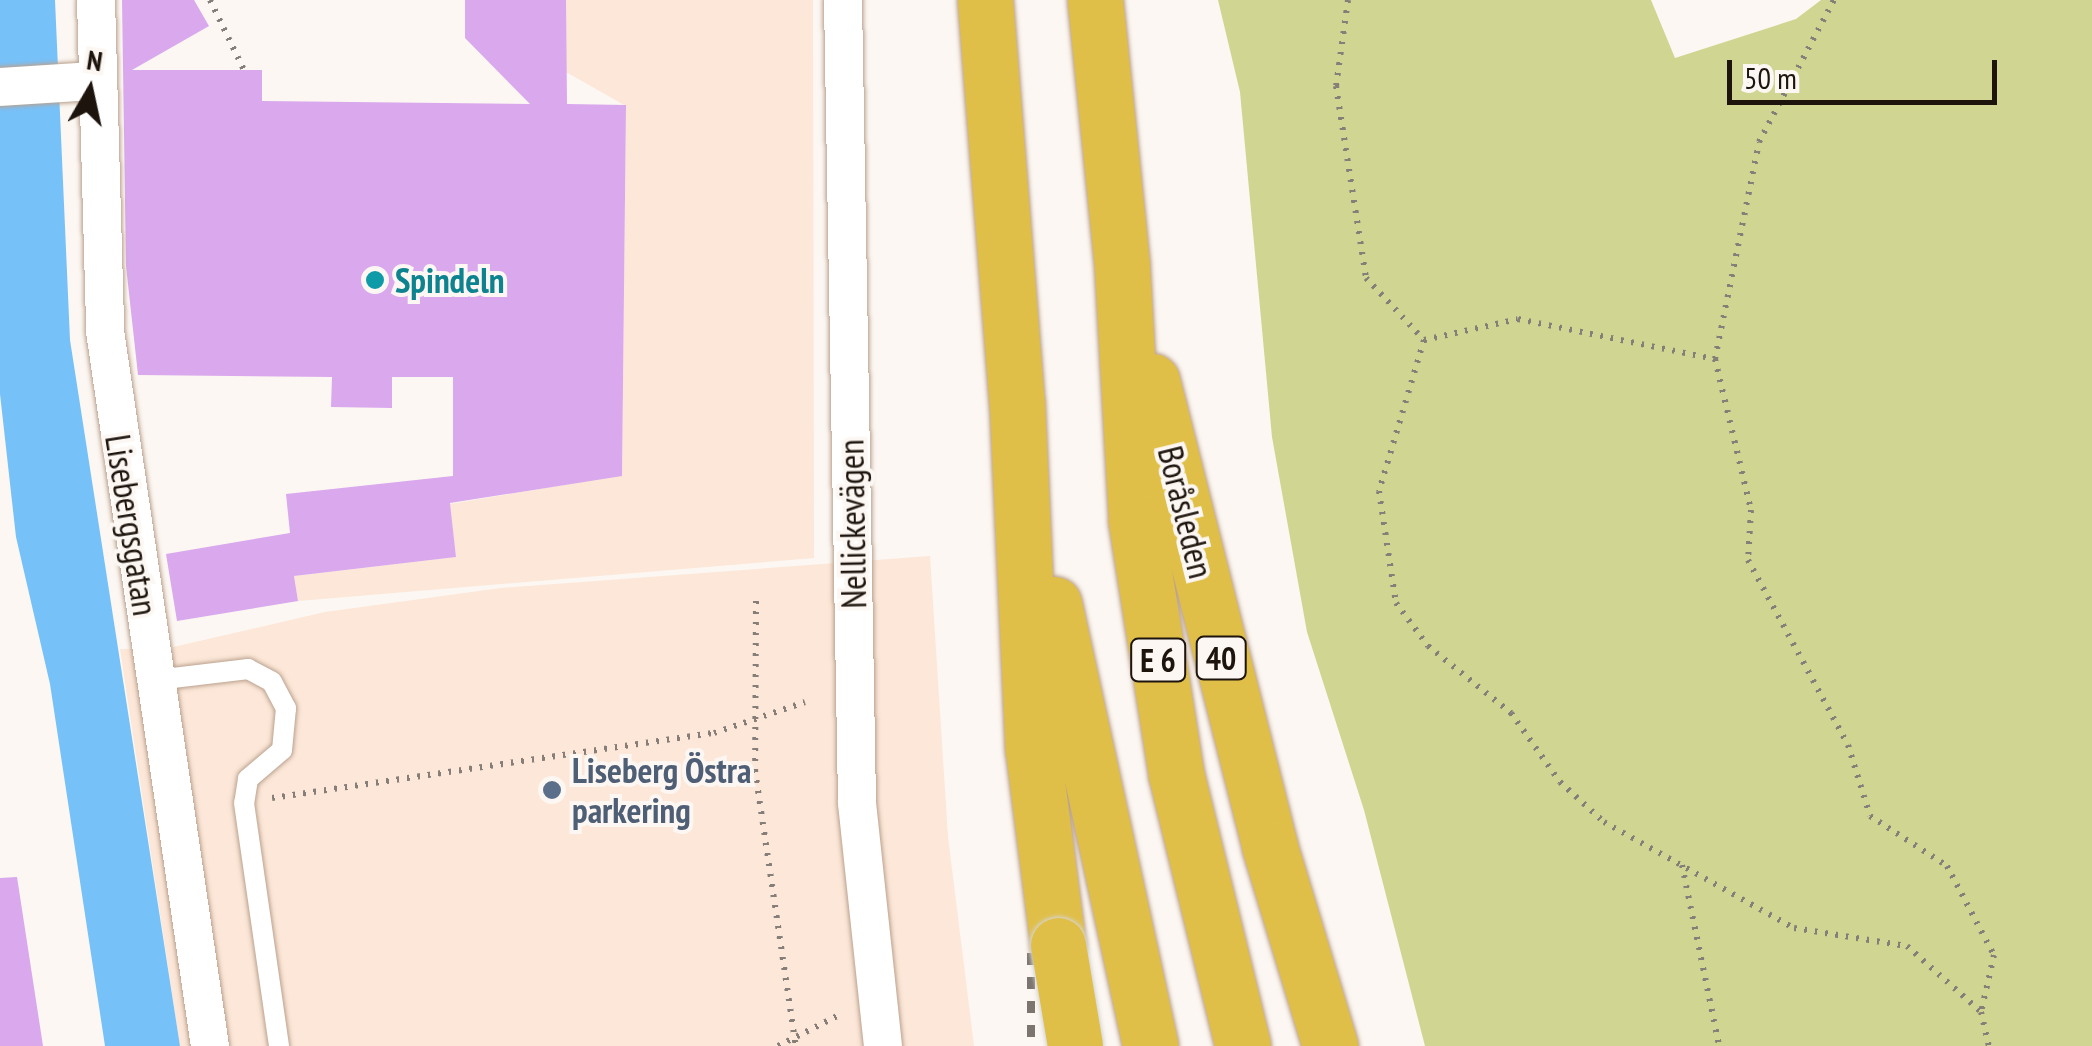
<!DOCTYPE html>
<html>
<head>
<meta charset="utf-8">
<style>
	body { margin:0 }
	#map { position:relative; width:2092px; height:1046px; overflow:hidden; background:#fcf7f2; font-family:"PT Sans Narrow",sans-serif }
	div>[style] { position:absolute }
	.built>* { inset:0; background:#fce7d8 }
	.green>* { inset:0; background:#d0d691 }
	.water>* { inset:0; background:#77c1f9 }
	.building>* { inset:0; background:#d9a8ed }
	.path>* { height:6px; margin-top:-3px; transform-origin:0; background:repeating-linear-gradient(90deg,#867f79 0 2.5px,transparent 0 10.5px) }
	.roads { filter:drop-shadow(0 0 2px #bba18e) drop-shadow(0 0 2px #bba18e) }
	.lane>* { height:20px; margin:-10px; padding:0 10px; transform-origin:10px; border-radius:10px; background:#fff }
	.street>* { height:38px; margin:-19px; padding:0 19px; transform-origin:19px; border-radius:19px; background:#fff }
	.highway>* { height:55px; margin:-27.5px; padding:0 27.5px; transform-origin:27.5px; border-radius:27.5px; background:#e0bf49 }
	.rail>* { height:8px; margin-top:-4px; transform-origin:0; background:repeating-linear-gradient(90deg,#7c746e 0 12px,transparent 0 24px) }
	.bridges { filter:drop-shadow(0 0 2px #d6d5d3) drop-shadow(0 0 2px #d6d5d3) }
	.highway-bridge>* { height:55px; margin:-27.5px; padding:0 27.5px; transform-origin:27.5px; border-radius:27.5px; background:#e0bf49 }
	.dots>* { width:28px; height:28px; translate:-50% -50%; box-sizing:border-box; border:5px solid #fcf7f2; border-radius:50% }
	span { translate:-50% -50%; white-space:nowrap; text-align:center; line-height:1.15; -webkit-text-stroke:8px #fcf7f2; paint-order:stroke }
	.shield-label span { padding:2px 8px; background:#fcf7f2; border:2px solid; border-radius:8px; -webkit-text-stroke-width:0 }
	.shield-label { font-size:32px; color:#1d140d; font-weight:700 }
	.culture-label { font-size:35px; color:#0d838f; font-weight:700 }
	.left { translate:0 -50%; text-align:left }
	.street-label { font-size:35px; color:#1d140d }
	.service-label { font-size:35px; color:#4e5e75; font-weight:700 }
	.north { position:absolute; left:40px; top:40px; width:100px; height:100px; -webkit-text-stroke:8px #fcf7f2; paint-order:stroke; rotate:9deg; font-size:28px; font-weight:700; line-height:40px; text-align:center; color:#1d140d }
	.north::after { content:''; display:block; margin:auto; width:35px; height:45px; background:#1d140d; clip-path:polygon(50% 0,100% 100%,50% 72%,0 100%) }
	.scale { position:absolute; left:1727px; top:60px; width:270px; height:45px; box-sizing:border-box; border:5px solid #1d140d; border-top:0; padding-left:12px; font-size:30px; line-height:35px; white-space:nowrap; color:#1d140d; -webkit-text-stroke:8px #fcf7f2; paint-order:stroke }
</style>
</head>
<body>
<div id="map">
	<div class="built">
		<div style="clip-path:polygon(566px 0,813px 0,814px 558px,298px 601px,294px 576px,456px 557px,450px 504px,622px 475px,626px 106px,566px 72px)"></div>
		<div style="clip-path:polygon(930px 556px,948px 837px,974px 1046px,180px 1046px,120px 649px,169px 648px,325px 612px,501px 588px)"></div>
	</div>
	<div class="green">
		<div style="clip-path:polygon(1218px 0,1651px 0,1675px 58px,1796px 19px,1821px 0,2092px 0,2092px 1046px,1425px 1046px,1364px 810px,1307px 632px,1272px 437px,1240px 92px)"></div>
	</div>
	<div class="water">
		<div style="clip-path:polygon(0 0,55px 0,70px 340px,180px 1046px,105px 1046px,50px 684px,16px 537px,0 394px)"></div>
	</div>
	<div class="building">
		<div style="clip-path:polygon(122px 0,194px 0,209px 26px,132px 70px,262px 70px,262px 101px,530px 104px,465px 38px,465px 0,566px 0,567px 104px,626px 105px,622px 476px,450px 503px,456px 557px,294px 576px,298px 601px,177px 621px,166px 554px,290px 533px,286px 494px,453px 476px,453px 377px,392px 377px,392px 408px,331px 407px,332px 377px,138px 375px,126px 266px)"></div>
		<div style="clip-path:polygon(17px 877px,43px 1046px,0 1046px,0 878px)"></div>
	</div>
	<div class="path">
		<div style="left:210px;top:0;width:78px;rotate:64.1deg"></div>
		<div style="left:1348px;top:0;width:87px;rotate:97.9deg"></div>
		<div style="left:1336px;top:86px;width:194px;rotate:81.1deg"></div>
		<div style="left:1366px;top:278px;width:85px;rotate:46.9deg"></div>
		<div style="left:1424px;top:340px;width:158px;rotate:106.6deg"></div>
		<div style="left:1379px;top:491px;width:113px;rotate:81.4deg"></div>
		<div style="left:1396px;top:603px;width:54px;rotate:53.3deg"></div>
		<div style="left:1428px;top:646px;width:107px;rotate:38.9deg"></div>
		<div style="left:1511px;top:713px;width:85px;rotate:54.6deg"></div>
		<div style="left:1560px;top:782px;width:59px;rotate:42.3deg"></div>
		<div style="left:1604px;top:822px;width:218px;rotate:29.2deg"></div>
		<div style="left:1794px;top:928px;width:114px;rotate:9.1deg"></div>
		<div style="left:1907px;top:946px;width:99px;rotate:41.7deg"></div>
		<div style="left:1981px;top:1012px;width:35px;rotate:77deg"></div>
		<div style="left:1424px;top:340px;width:96px;rotate:-12.6deg"></div>
		<div style="left:1518px;top:319px;width:201px;rotate:11.5deg"></div>
		<div style="left:1715px;top:359px;width:155px;rotate:76.6deg"></div>
		<div style="left:1751px;top:510px;width:50px;rotate:93.4deg"></div>
		<div style="left:1748px;top:560px;width:210px;rotate:61.6deg"></div>
		<div style="left:1848px;top:745px;width:74px;rotate:72.8deg"></div>
		<div style="left:1870px;top:816px;width:92px;rotate:33deg"></div>
		<div style="left:1947px;top:866px;width:101px;rotate:62.2deg"></div>
		<div style="left:1994px;top:955px;width:58px;rotate:102.8deg"></div>
		<div style="left:1715px;top:359px;width:221px;rotate:-78.5deg"></div>
		<div style="left:1759px;top:142px;width:161px;rotate:-62.2deg"></div>
		<div style="left:756px;top:601px;width:169px;rotate:90.3deg"></div>
		<div style="left:755px;top:770px;width:279px;rotate:81.6deg"></div>
		<div style="left:272px;top:798px;width:447px;rotate:-8.4deg"></div>
		<div style="left:714px;top:733px;width:96px;rotate:-18.8deg"></div>
		<div style="left:1682px;top:865px;width:185px;rotate:78.4deg"></div>
		<div style="left:778px;top:1046px;width:68px;rotate:-26.9deg"></div>
	</div>
	<div class="roads">
		<div class="lane">
			<div style="left:156px;top:680px;width:93px;rotate:-6.8deg"></div>
			<div style="left:248px;top:669px;width:27px;rotate:28deg"></div>
			<div style="left:272px;top:682px;width:30px;rotate:62deg"></div>
			<div style="left:286px;top:708px;width:42px;rotate:95.4deg"></div>
			<div style="left:282px;top:750px;width:45px;rotate:139.5deg"></div>
			<div style="left:248px;top:779px;width:24px;rotate:99deg"></div>
			<div style="left:244px;top:803px;width:246px;rotate:81.8deg"></div>
		</div>
		<div class="street">
			<div style="left:96px;top:0;width:331px;rotate:88.4deg"></div>
			<div style="left:105px;top:331px;width:723px;rotate:81.65deg"></div>
			<div style="left:843px;top:0;width:803px;rotate:89deg"></div>
			<div style="left:857px;top:803px;width:244px;rotate:83.9deg"></div>
			<div style="left:0;top:87px;width:94px;rotate:-3.7deg"></div>
		</div>
		<div class="highway">
			<div style="left:985px;top:0;width:405px;rotate:85.5deg"></div>
			<div style="left:1017px;top:404px;width:346px;rotate:87.4deg"></div>
			<div style="left:1033px;top:750px;width:197px;rotate:82.7deg"></div>
			<div style="left:1095px;top:0;width:268px;rotate:84.2deg"></div>
			<div style="left:1122px;top:267px;width:254px;rotate:86.8deg"></div>
			<div style="left:1136px;top:521px;width:256px;rotate:81deg"></div>
			<div style="left:1176px;top:774px;width:280px;rotate:76.2deg"></div>
			<div style="left:1152px;top:381px;width:482px;rotate:75.8deg"></div>
			<div style="left:1270px;top:848px;width:207px;rotate:73.1deg"></div>
			<div style="left:1054px;top:604px;width:452px;rotate:77.7deg"></div>
		</div>
	</div>
	<div class="rail">
		<div style="left:1031px;top:953px;width:93px;rotate:90deg"></div>
		<div style="left:1065px;top:1046px;width:91px;rotate:-90deg"></div>
	</div>
	<div class="bridges">
		<div class="highway-bridge">
			<div style="left:1058px;top:945px;width:102px;rotate:80.4deg"></div>
		</div>
	</div>
	<div class="dots">
		<div style="left:375px;top:280px;background:#0f9aa8"></div>
		<div style="left:552px;top:790px;background:#5c6f8a"></div>
	</div>
	<div class="shield-label">
		<span style="left:1221px;top:658px">40</span>
		<span style="left:1158px;top:660px">E 6</span>
	</div>
	<div class="culture-label">
		<span class="left" style="left:395px;top:280px">Spindeln</span>
	</div>
	<div class="street-label">
		<span style="left:1186px;top:512px;rotate:76deg">Boråsleden</span>
		<span style="left:852px;top:524px;rotate:-91deg">Nellickevägen</span>
		<span style="left:132px;top:525px;rotate:81deg">Lisebergsgatan</span>
	</div>
	<div class="service-label">
		<span class="left" style="left:572px;top:790px">Liseberg Östra<br>parkering</span>
	</div>
	<div class="north">N</div>
	<div class="scale">50 m</div>
</div>
</body>
</html>
